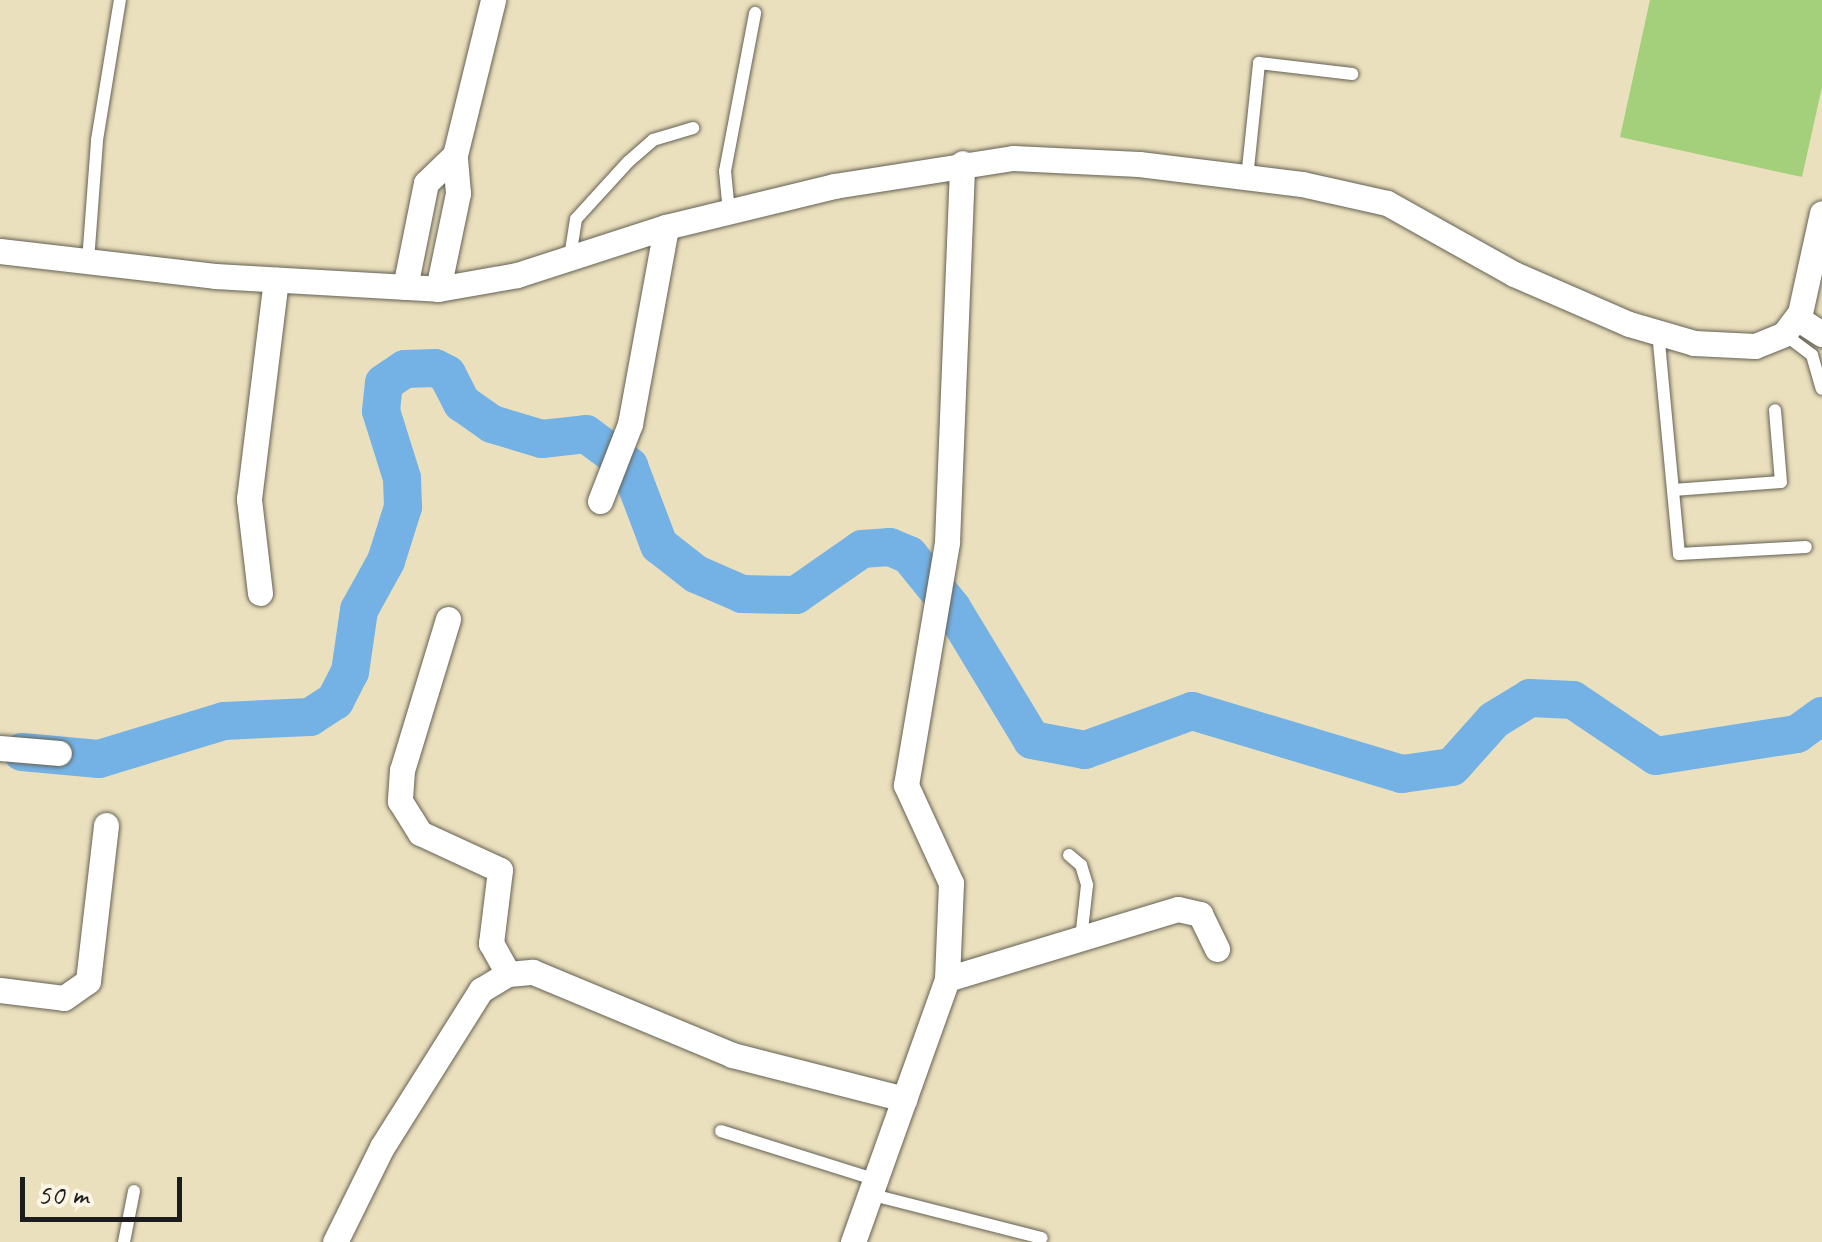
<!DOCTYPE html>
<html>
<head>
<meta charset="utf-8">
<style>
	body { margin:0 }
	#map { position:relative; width:1822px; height:1242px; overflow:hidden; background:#ebe0bd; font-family:Caveat,sans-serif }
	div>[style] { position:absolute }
	.green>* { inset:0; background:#a4cf7b }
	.river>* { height:38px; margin:-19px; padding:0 19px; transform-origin:19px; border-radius:19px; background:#74b2e6 }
	.roads { filter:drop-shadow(0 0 2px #646154) drop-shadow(0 0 2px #646154) }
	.service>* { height:12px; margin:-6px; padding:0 6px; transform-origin:6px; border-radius:6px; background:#fff }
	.minor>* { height:25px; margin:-12.5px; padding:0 12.5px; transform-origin:12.5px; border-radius:12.5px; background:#fff }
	span { translate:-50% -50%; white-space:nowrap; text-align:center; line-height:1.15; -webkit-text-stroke:8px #fcf5e5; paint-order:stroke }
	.scale { position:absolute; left:20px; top:1177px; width:162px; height:45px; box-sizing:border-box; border:5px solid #1c1c1c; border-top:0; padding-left:12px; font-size:30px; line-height:35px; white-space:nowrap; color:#1c1c1c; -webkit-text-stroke:8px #fcf5e5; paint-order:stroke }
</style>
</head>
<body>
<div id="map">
	<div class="green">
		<div style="clip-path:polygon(1650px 0,1822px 0,1822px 87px,1802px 177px,1620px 137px)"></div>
	</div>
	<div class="river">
		<div style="left:22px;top:752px;width:77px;rotate:5.2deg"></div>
		<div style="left:99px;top:759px;width:131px;rotate:-16.9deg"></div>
		<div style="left:224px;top:721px;width:86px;rotate:-2.7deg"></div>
		<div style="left:310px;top:717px;width:30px;rotate:-33deg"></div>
		<div style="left:335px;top:701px;width:33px;rotate:-63deg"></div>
		<div style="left:350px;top:672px;width:63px;rotate:-81.7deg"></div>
		<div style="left:359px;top:610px;width:56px;rotate:-61.1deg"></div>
		<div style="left:386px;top:561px;width:57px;rotate:-72.5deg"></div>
		<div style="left:403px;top:507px;width:29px;rotate:-92deg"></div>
		<div style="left:402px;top:478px;width:70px;rotate:-107.4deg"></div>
		<div style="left:381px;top:411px;width:28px;rotate:-84deg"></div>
		<div style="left:384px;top:383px;width:25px;rotate:-34deg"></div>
		<div style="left:405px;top:369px;width:30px;rotate:-2deg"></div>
		<div style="left:435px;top:368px;width:13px;rotate:27deg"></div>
		<div style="left:447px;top:374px;width:33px;rotate:63deg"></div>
		<div style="left:462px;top:403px;width:37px;rotate:35deg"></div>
		<div style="left:492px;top:424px;width:52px;rotate:16.7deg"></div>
		<div style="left:542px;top:439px;width:44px;rotate:-6.5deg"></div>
		<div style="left:586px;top:434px;width:54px;rotate:36.7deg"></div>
		<div style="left:629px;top:466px;width:85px;rotate:69.2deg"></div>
		<div style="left:659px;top:545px;width:47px;rotate:38.1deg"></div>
		<div style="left:696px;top:574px;width:50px;rotate:23.5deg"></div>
		<div style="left:742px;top:594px;width:54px;rotate:1.1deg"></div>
		<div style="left:796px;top:595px;width:80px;rotate:-34.9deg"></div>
		<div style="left:862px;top:549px;width:28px;rotate:-4deg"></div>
		<div style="left:890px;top:547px;width:21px;rotate:23deg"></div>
		<div style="left:909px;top:555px;width:68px;rotate:50.9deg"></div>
		<div style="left:952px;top:608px;width:154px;rotate:58.8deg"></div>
		<div style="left:1032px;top:740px;width:54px;rotate:10.7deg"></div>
		<div style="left:1085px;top:750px;width:114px;rotate:-20deg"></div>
		<div style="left:1192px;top:711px;width:219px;rotate:16.7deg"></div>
		<div style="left:1402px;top:774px;width:50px;rotate:-8deg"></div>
		<div style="left:1452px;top:767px;width:63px;rotate:-48.2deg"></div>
		<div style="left:1494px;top:720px;width:42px;rotate:-31.4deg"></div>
		<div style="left:1530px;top:698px;width:43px;rotate:2.7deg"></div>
		<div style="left:1573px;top:700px;width:100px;rotate:34deg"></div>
		<div style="left:1656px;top:756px;width:143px;rotate:-8.9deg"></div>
		<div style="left:1797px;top:734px;width:31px;rotate:-36deg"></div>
	</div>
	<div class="roads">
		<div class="service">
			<div style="left:1247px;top:178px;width:116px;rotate:-84deg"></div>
			<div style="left:1259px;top:63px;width:94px;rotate:6.7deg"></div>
			<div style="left:729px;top:212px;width:41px;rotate:-95.6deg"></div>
			<div style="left:725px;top:171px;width:161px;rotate:-79.2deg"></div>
			<div style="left:570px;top:257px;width:38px;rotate:-81deg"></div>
			<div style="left:576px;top:219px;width:77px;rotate:-47.6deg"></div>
			<div style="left:628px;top:162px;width:33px;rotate:-41deg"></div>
			<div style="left:653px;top:140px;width:42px;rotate:-16.7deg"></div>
			<div style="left:88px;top:261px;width:121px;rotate:-85.7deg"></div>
			<div style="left:97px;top:140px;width:142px;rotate:-80.7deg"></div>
			<div style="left:1658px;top:332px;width:223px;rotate:84.6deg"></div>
			<div style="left:1679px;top:554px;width:127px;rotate:-3.2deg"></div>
			<div style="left:1784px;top:334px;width:35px;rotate:37deg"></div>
			<div style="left:1812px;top:355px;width:35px;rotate:74deg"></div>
			<div style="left:1673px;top:490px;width:108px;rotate:-4.2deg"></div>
			<div style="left:1781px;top:482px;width:72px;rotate:-94.8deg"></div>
			<div style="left:1069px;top:855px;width:16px;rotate:40deg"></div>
			<div style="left:1081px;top:865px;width:21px;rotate:73deg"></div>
			<div style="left:1087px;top:885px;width:54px;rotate:96.3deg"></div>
			<div style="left:721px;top:1131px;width:163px;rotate:17.5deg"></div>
			<div style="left:873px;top:1195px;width:174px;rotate:14.3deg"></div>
			<div style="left:124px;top:1242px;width:52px;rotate:-78.9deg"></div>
		</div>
		<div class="minor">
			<div style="left:0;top:251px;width:216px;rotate:6.6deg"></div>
			<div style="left:215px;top:276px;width:223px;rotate:3.3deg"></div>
			<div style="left:438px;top:289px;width:80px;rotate:-10deg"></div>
			<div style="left:517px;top:275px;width:157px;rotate:-17.9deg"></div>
			<div style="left:666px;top:227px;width:173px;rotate:-13.7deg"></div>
			<div style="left:834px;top:186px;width:181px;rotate:-8.9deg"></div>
			<div style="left:1013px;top:158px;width:126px;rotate:2.7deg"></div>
			<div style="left:1139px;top:164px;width:164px;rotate:7deg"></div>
			<div style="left:1302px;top:184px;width:87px;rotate:12.6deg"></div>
			<div style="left:1387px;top:203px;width:145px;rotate:29.2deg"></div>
			<div style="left:1514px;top:274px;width:125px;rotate:23.5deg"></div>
			<div style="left:1629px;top:324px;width:68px;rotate:16.3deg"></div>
			<div style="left:1694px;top:343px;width:61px;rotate:2.8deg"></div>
			<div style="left:1755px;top:346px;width:31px;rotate:-22deg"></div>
			<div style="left:1784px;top:334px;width:26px;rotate:-53deg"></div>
			<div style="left:1800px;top:313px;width:102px;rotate:-77.6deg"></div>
			<div style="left:405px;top:287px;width:106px;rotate:-78.6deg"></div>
			<div style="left:426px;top:183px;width:40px;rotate:-44deg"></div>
			<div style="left:438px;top:289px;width:98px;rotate:-78.2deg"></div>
			<div style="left:458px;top:193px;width:38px;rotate:-95deg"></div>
			<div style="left:455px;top:155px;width:160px;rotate:-76.2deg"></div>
			<div style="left:1797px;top:318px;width:30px;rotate:33deg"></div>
			<div style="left:600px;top:501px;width:83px;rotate:-68.7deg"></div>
			<div style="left:630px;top:424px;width:200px;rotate:-79.6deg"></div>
			<div style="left:260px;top:593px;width:95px;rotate:-96.7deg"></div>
			<div style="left:249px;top:499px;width:221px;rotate:-83deg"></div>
			<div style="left:448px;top:619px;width:158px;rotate:106.9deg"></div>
			<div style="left:402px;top:770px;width:31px;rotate:94deg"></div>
			<div style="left:400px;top:801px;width:38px;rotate:58deg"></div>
			<div style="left:420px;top:833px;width:88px;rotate:24.8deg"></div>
			<div style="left:500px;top:870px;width:74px;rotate:97deg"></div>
			<div style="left:491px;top:943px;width:35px;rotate:61deg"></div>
			<div style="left:0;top:748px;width:59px;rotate:4.8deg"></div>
			<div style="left:947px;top:979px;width:241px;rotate:-16.9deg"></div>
			<div style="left:1178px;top:909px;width:23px;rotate:13deg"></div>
			<div style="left:1200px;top:914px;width:39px;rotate:64deg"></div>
			<div style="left:0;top:990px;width:64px;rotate:7.1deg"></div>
			<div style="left:64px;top:998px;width:29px;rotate:-35deg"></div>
			<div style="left:88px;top:981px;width:157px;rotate:-83.4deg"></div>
			<div style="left:335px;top:1242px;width:106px;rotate:-63.7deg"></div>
			<div style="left:382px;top:1147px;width:186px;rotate:-57.8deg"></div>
			<div style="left:481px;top:990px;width:31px;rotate:-31deg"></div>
			<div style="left:508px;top:974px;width:25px;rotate:-5deg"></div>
			<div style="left:533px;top:972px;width:216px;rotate:22.6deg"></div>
			<div style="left:732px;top:1055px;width:178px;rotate:14.3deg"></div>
			<div style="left:853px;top:1242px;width:279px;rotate:-70.3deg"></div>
			<div style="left:947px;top:979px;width:96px;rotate:-87.6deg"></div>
			<div style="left:951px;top:883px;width:108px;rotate:-114.7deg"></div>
			<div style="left:906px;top:785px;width:246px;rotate:-80.4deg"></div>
			<div style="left:947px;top:542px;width:379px;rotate:-87.7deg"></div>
		</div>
	</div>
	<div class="scale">50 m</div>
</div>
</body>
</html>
